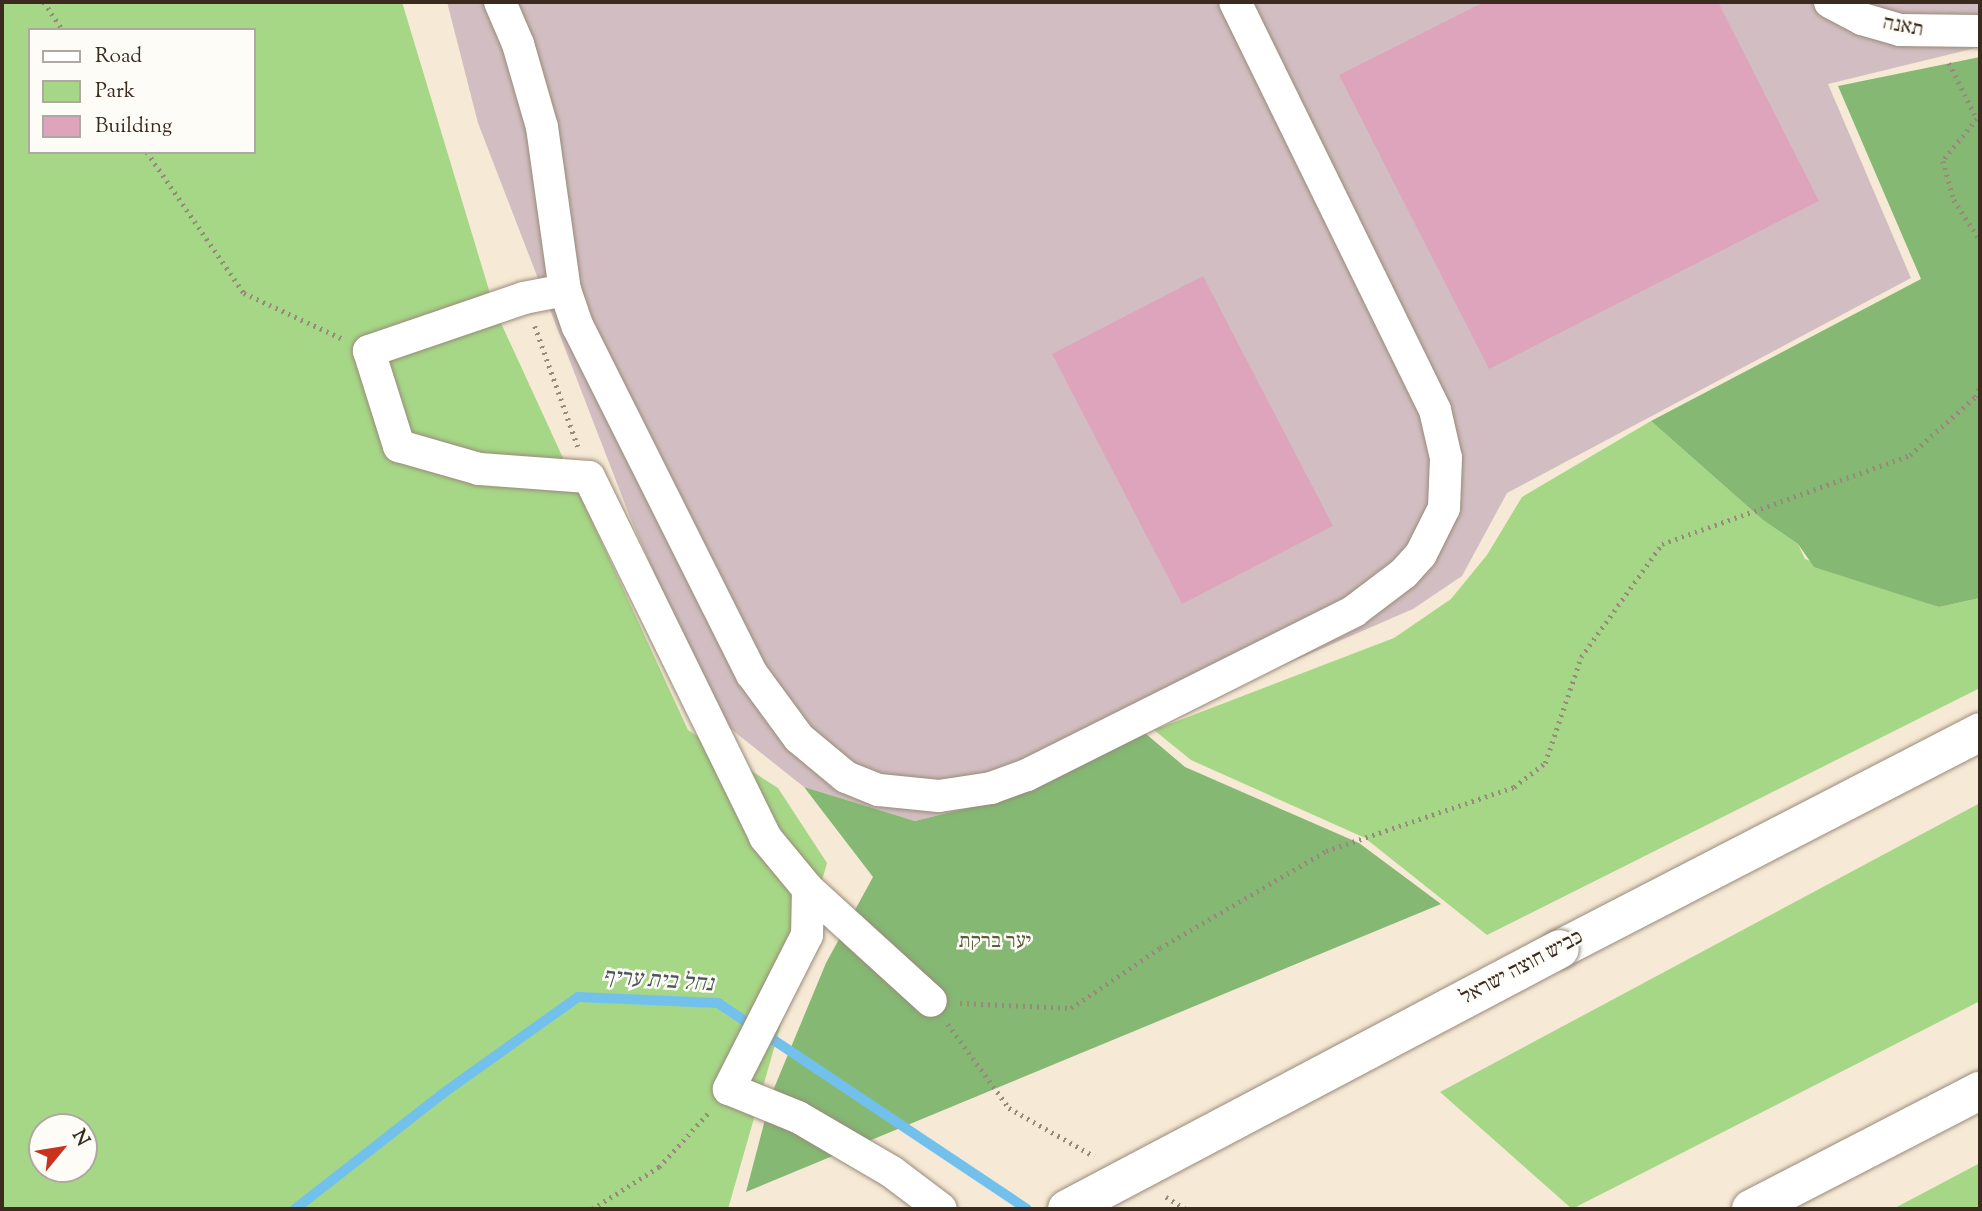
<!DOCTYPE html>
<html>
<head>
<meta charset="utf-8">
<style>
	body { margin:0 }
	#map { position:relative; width:1982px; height:1211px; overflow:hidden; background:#f6e9d5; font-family:"Sorts Mill Goudy","Frank Ruhl Libre",serif }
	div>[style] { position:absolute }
	.industrial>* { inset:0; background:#d2bec2 }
	.green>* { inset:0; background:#a6d786 }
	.forest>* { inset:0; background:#84b873 }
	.stream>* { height:10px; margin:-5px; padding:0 5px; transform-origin:5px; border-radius:5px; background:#72c1ed }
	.building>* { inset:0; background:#dea4bb }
	.path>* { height:4.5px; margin-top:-2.25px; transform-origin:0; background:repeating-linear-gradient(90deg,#988a7a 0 2px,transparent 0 7px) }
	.roads { filter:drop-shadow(0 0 2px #988a7a) drop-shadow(0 0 2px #988a7a) }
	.street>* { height:32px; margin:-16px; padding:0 16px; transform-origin:16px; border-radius:16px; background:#fff }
	.highway>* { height:38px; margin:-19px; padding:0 19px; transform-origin:19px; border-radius:19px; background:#fff }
	.bridges { filter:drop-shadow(0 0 2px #988a7a) drop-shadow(0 0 2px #988a7a) }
	.highway-bridge>* { height:38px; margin:-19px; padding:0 19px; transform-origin:19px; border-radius:19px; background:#fff }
	span { translate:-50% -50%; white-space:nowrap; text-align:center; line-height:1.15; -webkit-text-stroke:5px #fdfcf7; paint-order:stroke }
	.street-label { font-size:21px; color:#3b2a1e }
	.park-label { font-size:21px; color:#5b5e3d }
	.water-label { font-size:23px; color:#4c575c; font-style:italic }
	.frame { position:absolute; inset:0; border:4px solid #3b2a1e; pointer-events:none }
	.legend { position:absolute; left:28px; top:28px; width:228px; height:126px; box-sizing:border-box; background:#fdfcf7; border:2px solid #afa8a0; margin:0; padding:9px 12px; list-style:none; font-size:21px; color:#3b2a1e }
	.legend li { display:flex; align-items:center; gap:14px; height:35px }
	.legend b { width:35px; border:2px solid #afa8a0 }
	.north { position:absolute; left:28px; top:1113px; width:70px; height:70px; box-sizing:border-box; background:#fdfcf7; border:2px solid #afa8a0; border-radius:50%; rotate:60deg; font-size:19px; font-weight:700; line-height:28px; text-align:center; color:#3b2a1e }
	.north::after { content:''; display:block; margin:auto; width:24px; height:32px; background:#c8321e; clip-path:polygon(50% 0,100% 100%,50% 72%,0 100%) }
</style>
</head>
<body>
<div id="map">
	<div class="industrial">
		<div style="clip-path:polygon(447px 2px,1980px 2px,1980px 47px,1828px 84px,1911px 278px,1507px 493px,1462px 576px,1413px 609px,1139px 728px,1000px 800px,915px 821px,804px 787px,717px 718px,630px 517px,478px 123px)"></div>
	</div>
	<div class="green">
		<div style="clip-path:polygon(evenodd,2px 2px,402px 2px,495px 310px,688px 730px,778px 788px,827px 863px,728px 1209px,2px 1209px,2px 2px,30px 30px,254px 30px,254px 152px,30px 152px,30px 30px,2px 2px,42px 1127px,84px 1127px,84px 1169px,42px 1169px,42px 1127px)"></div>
		<div style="clip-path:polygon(1651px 421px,1763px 520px,1798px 544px,1805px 559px,1939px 607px,1980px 598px,1980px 688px,1487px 935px,1365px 838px,1191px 760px,1154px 730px,1394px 638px,1451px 599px,1487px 555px,1522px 497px)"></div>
		<div style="clip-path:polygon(1980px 803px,1980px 1001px,1572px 1209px,1440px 1092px)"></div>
		<div style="clip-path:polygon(1980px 1163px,1980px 1209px,1893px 1209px)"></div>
	</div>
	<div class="forest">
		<div style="clip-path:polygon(1980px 57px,1980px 598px,1939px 607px,1814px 567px,1798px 544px,1763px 520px,1651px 421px,1921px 279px,1838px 86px)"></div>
		<div style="clip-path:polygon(1139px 728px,1185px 767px,1359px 843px,1441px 904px,746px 1192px,772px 1093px,826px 963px,873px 877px,804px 787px,915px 821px,1000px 800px)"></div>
	</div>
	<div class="stream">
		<div style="left:295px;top:1209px;width:187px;rotate:-38deg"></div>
		<div style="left:442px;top:1094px;width:167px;rotate:-35.5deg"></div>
		<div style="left:578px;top:997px;width:140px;rotate:2.5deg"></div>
		<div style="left:718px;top:1003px;width:371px;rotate:33.7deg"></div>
	</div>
	<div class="building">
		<div style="clip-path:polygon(1484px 2px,1718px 2px,1819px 201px,1489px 369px,1339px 75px)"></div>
		<div style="clip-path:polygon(1203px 276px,1333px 526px,1182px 604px,1052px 354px)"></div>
	</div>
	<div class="path">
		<div style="left:44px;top:2px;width:34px;rotate:56deg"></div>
		<div style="left:1949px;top:63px;width:63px;rotate:63.4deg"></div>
		<div style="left:1977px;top:119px;width:54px;rotate:129deg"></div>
		<div style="left:1943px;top:161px;width:41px;rotate:74.2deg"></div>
		<div style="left:1954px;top:200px;width:48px;rotate:57deg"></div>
		<div style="left:147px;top:152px;width:171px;rotate:55.5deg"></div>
		<div style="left:244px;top:293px;width:109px;rotate:24.9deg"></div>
		<div style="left:535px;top:326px;width:128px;rotate:70.4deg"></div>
		<div style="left:960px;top:1003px;width:111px;rotate:2.6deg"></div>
		<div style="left:1071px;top:1008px;width:107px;rotate:-34deg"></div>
		<div style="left:1160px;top:948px;width:192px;rotate:-30.3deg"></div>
		<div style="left:1326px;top:851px;width:199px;rotate:-18.8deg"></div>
		<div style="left:1514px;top:787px;width:39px;rotate:-38deg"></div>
		<div style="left:1545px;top:763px;width:112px;rotate:-71.2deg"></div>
		<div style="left:1581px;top:657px;width:139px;rotate:-54.4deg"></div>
		<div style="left:1662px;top:544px;width:263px;rotate:-19.7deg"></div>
		<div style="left:1910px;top:455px;width:87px;rotate:-41.7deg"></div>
		<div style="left:1975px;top:397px;width:12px;rotate:-66deg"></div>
		<div style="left:948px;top:1024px;width:104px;rotate:54deg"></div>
		<div style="left:1009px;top:1108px;width:98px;rotate:29.5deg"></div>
		<div style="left:1166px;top:1197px;width:23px;rotate:31deg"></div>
		<div style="left:592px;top:1209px;width:79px;rotate:-32.1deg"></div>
		<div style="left:659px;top:1167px;width:76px;rotate:-47.7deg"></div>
	</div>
	<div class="roads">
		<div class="street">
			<div style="left:500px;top:2px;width:46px;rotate:66.8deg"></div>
			<div style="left:518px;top:44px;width:86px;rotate:73.9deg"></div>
			<div style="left:542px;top:127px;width:165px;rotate:82deg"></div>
			<div style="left:565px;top:290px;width:39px;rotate:71deg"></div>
			<div style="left:578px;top:327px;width:388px;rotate:63.4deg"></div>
			<div style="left:752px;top:674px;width:79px;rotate:53.7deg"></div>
			<div style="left:799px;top:738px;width:61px;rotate:39.7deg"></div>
			<div style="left:846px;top:777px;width:35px;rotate:22deg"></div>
			<div style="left:879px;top:790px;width:60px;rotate:5.7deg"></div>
			<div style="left:939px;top:796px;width:53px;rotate:-8.7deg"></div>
			<div style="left:991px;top:788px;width:38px;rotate:-20deg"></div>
			<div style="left:1027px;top:775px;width:366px;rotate:-26.6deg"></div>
			<div style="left:1354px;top:611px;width:63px;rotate:-37.2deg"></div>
			<div style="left:1404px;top:573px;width:25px;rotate:-48deg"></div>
			<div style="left:1421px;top:554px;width:51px;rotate:-63.4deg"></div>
			<div style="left:1444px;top:508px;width:50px;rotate:-87.7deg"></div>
			<div style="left:1446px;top:458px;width:49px;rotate:-102.9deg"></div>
			<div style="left:1435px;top:410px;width:454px;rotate:-116.1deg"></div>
			<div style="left:1830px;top:2px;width:36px;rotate:28deg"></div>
			<div style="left:1862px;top:19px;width:40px;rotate:16deg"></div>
			<div style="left:1900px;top:30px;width:80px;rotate:0.7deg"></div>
			<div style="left:565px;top:290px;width:42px;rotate:169deg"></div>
			<div style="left:524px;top:298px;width:164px;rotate:161.1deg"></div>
			<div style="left:369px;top:351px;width:100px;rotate:72.5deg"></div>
			<div style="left:399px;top:446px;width:83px;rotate:16deg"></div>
			<div style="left:479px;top:469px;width:110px;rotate:4.2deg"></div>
			<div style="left:589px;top:477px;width:401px;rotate:63.9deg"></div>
			<div style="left:765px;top:837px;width:67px;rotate:50.4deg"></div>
			<div style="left:808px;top:889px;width:166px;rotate:42.3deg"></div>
			<div style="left:808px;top:889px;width:46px;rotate:91.2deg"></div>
			<div style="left:807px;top:935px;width:173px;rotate:116.9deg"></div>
			<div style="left:729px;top:1089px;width:74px;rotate:22.1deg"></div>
			<div style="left:798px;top:1117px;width:109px;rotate:30.3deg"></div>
			<div style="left:892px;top:1172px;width:61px;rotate:37.1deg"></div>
		</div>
		<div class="highway">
			<div style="left:1560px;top:949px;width:473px;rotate:-27.3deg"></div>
			<div style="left:1751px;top:1209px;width:258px;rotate:-27.3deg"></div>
		</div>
	</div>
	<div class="bridges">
		<div class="highway-bridge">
			<div style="left:1067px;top:1209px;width:557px;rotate:-27.81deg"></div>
		</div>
	</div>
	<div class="street-label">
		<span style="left:1903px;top:27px;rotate:11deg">תאנה</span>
		<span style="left:1522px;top:968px;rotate:-28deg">כביש חוצה ישראל</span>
	</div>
	<div class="park-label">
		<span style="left:995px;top:942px">יער ברקת</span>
	</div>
	<div class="water-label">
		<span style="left:658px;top:982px;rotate:4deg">נחל בית עריף</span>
	</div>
	<div class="frame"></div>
	<ul class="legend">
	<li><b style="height:9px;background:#fff"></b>Road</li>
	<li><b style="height:19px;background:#a6d786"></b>Park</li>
	<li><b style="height:19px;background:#dea4bb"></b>Building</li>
	</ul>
	<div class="north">N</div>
</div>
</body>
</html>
